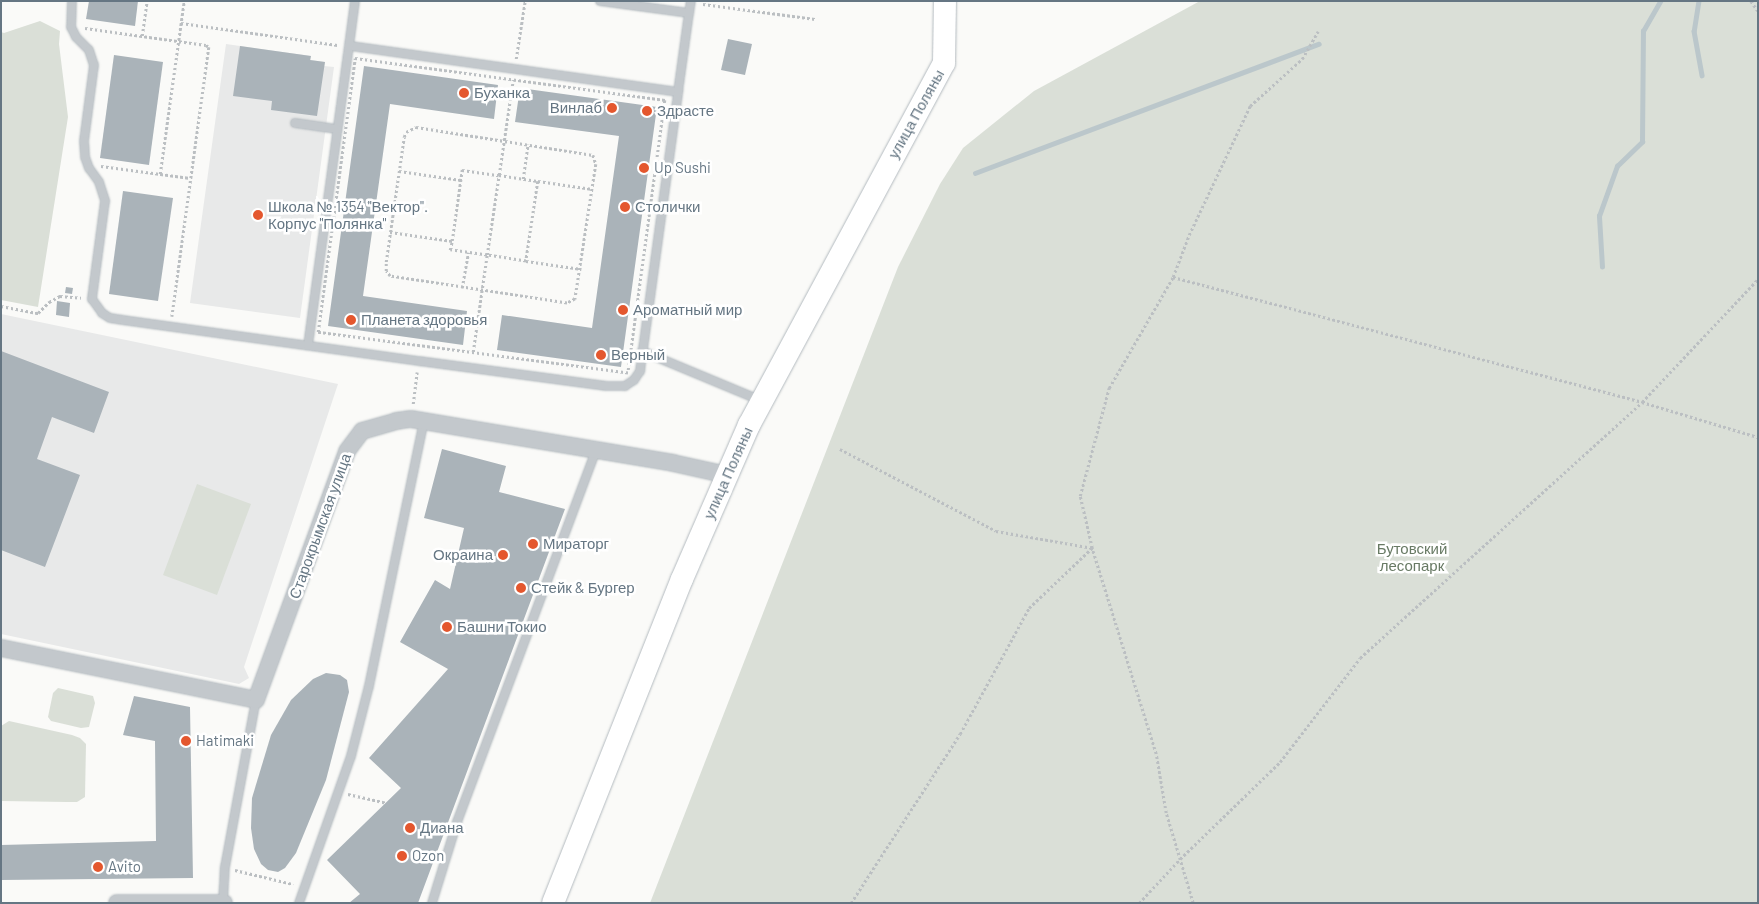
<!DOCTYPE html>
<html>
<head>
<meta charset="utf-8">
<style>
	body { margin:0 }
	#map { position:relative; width:1759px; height:904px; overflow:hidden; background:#fafaf8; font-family:Barlow,sans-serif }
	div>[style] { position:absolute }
	.built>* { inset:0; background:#e8e9e9 }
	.green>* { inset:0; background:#dadfd7 }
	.stream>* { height:4.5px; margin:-2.25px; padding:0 2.25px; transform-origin:2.25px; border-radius:2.25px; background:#bbc7cb }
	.building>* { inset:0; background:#aab3b9 }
	.path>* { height:2.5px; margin-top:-1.25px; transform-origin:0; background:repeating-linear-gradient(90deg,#bbbfc2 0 2.5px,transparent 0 5px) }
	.roads { filter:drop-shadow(0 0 1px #b3babf) drop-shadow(0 0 1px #b3babf) }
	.lane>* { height:8px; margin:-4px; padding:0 4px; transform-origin:4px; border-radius:4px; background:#c3c8cc }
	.street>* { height:16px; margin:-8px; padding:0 8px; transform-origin:8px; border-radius:8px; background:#c3c8cc }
	.secondary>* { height:22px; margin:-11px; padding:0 11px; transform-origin:11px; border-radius:11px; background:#fff }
	.dots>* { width:14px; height:14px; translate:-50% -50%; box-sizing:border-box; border:2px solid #fff; border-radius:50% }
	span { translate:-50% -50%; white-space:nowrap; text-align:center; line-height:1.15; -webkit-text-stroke:5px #fff; paint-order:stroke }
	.poi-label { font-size:15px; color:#657683 }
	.left { translate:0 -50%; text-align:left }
	.right { translate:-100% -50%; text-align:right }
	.street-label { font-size:15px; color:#657683 }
	.park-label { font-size:15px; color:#687a64 }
	.frame { position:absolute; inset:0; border:2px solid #657683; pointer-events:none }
</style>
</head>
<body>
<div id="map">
	<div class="built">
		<div style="clip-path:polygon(226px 44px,311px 56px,311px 60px,325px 62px,324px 66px,334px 67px,300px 318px,190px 303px)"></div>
		<div style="clip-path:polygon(1px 314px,338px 384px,244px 667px,249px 678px,239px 684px,1px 634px)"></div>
	</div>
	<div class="green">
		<div style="clip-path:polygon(1200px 1px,1758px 1px,1758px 903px,650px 903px,898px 267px,940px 184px,963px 148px,1034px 91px)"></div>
		<div style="clip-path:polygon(40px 21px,60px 31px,59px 44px,68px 117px,38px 307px,1px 300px,1px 32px,4px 33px)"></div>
		<div style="clip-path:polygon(197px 484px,251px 504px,217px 595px,163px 575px)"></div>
		<div style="clip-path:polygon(58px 688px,93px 696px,95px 703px,89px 727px,81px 728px,51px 721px,48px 717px,53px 693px)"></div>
		<div style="clip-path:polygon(9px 721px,72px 735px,80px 738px,86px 744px,85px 797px,77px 802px,67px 802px,1px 801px,1px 726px)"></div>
	</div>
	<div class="stream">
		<div style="left:1699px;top:1px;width:30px;rotate:99deg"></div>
		<div style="left:1694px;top:31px;width:45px;rotate:79.7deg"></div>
		<div style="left:975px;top:173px;width:367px;rotate:-20.6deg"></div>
		<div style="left:1602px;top:267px;width:51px;rotate:-93.4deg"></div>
		<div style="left:1599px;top:216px;width:53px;rotate:-70.2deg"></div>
		<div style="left:1617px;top:166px;width:35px;rotate:-44deg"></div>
		<div style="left:1642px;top:142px;width:111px;rotate:-89.5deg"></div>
		<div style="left:1643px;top:31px;width:34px;rotate:-60deg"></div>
	</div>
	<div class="building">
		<div style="clip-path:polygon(89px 1px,138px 1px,135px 26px,86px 19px)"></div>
		<div style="clip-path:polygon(728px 39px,752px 44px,745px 75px,721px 70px)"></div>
		<div style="clip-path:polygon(240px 46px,311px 56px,310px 60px,325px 62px,317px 116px,271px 110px,272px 101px,233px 96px)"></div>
		<div style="clip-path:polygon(114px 55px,163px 62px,149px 165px,100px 158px)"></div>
		<div style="clip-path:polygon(364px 66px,498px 85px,494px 119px,390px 104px,363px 296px,467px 311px,463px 345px,328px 326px)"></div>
		<div style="clip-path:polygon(520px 88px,657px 107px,621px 367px,497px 350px,502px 315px,592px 328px,619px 136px,515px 122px)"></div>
		<div style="clip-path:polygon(123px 191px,173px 198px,158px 301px,109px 294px)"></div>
		<div style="clip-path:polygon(66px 287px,73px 288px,72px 294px,65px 293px)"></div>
		<div style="clip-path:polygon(57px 301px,70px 303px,69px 317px,56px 315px)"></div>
		<div style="clip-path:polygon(1px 351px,109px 392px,94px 433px,52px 417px,37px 459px,80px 475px,45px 567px,1px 550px)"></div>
		<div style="clip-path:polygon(442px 449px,506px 466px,499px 492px,565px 509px,418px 903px,349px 903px,360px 894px,327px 860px,401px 788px,369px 758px,448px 669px,400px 642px,435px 580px,450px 589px,464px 528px,424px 518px)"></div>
		<div style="clip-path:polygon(326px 673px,340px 675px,347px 680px,349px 692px,326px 780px,296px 853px,285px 868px,278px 872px,268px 870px,261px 864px,254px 849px,251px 828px,252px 798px,271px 735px,291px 700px,313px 679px)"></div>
		<div style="clip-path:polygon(134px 696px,190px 707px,193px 878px,1px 880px,1px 845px,156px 841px,155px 741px,123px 735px)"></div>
	</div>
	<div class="path">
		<div style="left:1751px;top:1px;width:12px;rotate:55deg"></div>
		<div style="left:703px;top:4px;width:113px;rotate:7.6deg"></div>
		<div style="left:181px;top:23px;width:158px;rotate:8deg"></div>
		<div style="left:85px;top:28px;width:122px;rotate:8deg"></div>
		<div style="left:206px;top:45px;width:4px;rotate:34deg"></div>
		<div style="left:209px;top:47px;width:272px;rotate:97.8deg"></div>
		<div style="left:142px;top:36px;width:35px;rotate:-82deg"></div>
		<div style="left:355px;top:58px;width:313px;rotate:7.7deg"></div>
		<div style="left:665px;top:100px;width:275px;rotate:97.7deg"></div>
		<div style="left:628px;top:373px;width:313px;rotate:-172.5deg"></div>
		<div style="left:318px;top:332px;width:276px;rotate:-82.3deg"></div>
		<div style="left:516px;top:59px;width:59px;rotate:-81.2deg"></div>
		<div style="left:416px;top:127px;width:179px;rotate:9deg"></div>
		<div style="left:593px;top:155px;width:9px;rotate:72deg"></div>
		<div style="left:596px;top:164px;width:137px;rotate:98.8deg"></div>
		<div style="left:575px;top:299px;width:9px;rotate:153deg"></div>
		<div style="left:567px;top:303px;width:179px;rotate:-171.3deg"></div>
		<div style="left:390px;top:276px;width:6px;rotate:-129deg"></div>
		<div style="left:386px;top:271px;width:9px;rotate:-90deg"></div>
		<div style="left:386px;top:262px;width:126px;rotate:-81.8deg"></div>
		<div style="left:404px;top:137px;width:5px;rotate:-68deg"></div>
		<div style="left:406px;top:132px;width:11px;rotate:-27deg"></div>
		<div style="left:101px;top:166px;width:90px;rotate:7.7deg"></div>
		<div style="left:399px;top:171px;width:63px;rotate:8.3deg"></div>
		<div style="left:160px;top:174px;width:175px;rotate:-82.1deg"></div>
		<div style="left:499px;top:175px;width:39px;rotate:9deg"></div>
		<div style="left:538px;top:181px;width:81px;rotate:98.5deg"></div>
		<div style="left:526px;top:261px;width:39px;rotate:-171deg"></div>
		<div style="left:487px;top:255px;width:81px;rotate:-81.5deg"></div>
		<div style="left:523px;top:179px;width:35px;rotate:-82deg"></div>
		<div style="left:538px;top:181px;width:55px;rotate:8.4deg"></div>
		<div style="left:390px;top:232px;width:63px;rotate:8.3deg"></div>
		<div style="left:526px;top:261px;width:56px;rotate:8.3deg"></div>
		<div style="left:1173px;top:277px;width:485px;rotate:14.9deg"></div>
		<div style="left:1642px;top:402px;width:121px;rotate:16.8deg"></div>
		<div style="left:462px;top:288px;width:36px;rotate:-80deg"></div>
		<div style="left:1px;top:306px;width:38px;rotate:11deg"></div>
		<div style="left:38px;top:313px;width:16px;rotate:-45deg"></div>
		<div style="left:49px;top:302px;width:13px;rotate:-29deg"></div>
		<div style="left:60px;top:296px;width:21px;rotate:5deg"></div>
		<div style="left:473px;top:352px;width:98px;rotate:-81.8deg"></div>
		<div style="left:487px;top:255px;width:37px;rotate:-172deg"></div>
		<div style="left:450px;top:250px;width:9px;rotate:-77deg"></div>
		<div style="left:452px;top:241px;width:72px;rotate:-82deg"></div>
		<div style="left:462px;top:170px;width:37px;rotate:8deg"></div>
		<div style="left:499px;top:175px;width:96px;rotate:-81.6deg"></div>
		<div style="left:413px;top:404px;width:32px;rotate:-83deg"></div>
		<div style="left:840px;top:449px;width:176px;rotate:27.7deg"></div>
		<div style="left:996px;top:531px;width:97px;rotate:10deg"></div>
		<div style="left:348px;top:794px;width:39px;rotate:13deg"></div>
		<div style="left:235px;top:870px;width:60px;rotate:13.6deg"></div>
		<div style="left:851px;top:903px;width:201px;rotate:-57.2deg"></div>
		<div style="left:960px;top:734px;width:144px;rotate:-61.3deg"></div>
		<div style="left:1029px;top:608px;width:87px;rotate:-43.6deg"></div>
		<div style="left:1139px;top:903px;width:60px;rotate:-47deg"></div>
		<div style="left:1180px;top:859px;width:139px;rotate:-44.1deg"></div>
		<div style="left:1280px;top:762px;width:131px;rotate:-52.4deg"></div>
		<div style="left:1360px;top:658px;width:381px;rotate:-42.2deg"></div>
		<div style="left:1642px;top:402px;width:169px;rotate:-46.7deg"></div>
		<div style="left:1193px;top:903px;width:94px;rotate:-106.7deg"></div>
		<div style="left:1166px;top:813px;width:60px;rotate:-99.6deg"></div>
		<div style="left:1156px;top:754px;width:216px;rotate:-107.3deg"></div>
		<div style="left:1092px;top:548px;width:53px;rotate:-103deg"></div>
		<div style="left:1080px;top:496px;width:112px;rotate:-75deg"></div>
		<div style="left:1109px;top:388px;width:128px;rotate:-60deg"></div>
		<div style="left:1173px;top:277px;width:45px;rotate:-69.1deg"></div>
		<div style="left:1189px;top:235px;width:143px;rotate:-64.7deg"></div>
		<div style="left:1250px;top:106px;width:70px;rotate:-42.1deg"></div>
		<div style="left:1302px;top:59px;width:32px;rotate:-60deg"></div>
	</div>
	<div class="roads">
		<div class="lane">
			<div style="left:72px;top:1px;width:26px;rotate:92deg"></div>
			<div style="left:71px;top:27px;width:11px;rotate:63deg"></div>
			<div style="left:76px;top:37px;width:18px;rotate:45deg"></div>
			<div style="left:89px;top:50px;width:16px;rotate:72deg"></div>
			<div style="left:94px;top:65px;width:77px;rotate:97.5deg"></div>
			<div style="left:84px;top:141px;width:16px;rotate:86deg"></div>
			<div style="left:85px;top:157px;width:12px;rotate:70deg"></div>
			<div style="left:89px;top:168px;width:17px;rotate:54deg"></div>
			<div style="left:99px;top:182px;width:20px;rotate:72deg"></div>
			<div style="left:105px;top:201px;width:99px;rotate:97.6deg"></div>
			<div style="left:92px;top:299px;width:17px;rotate:54deg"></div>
			<div style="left:102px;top:313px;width:9px;rotate:32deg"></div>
			<div style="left:110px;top:318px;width:13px;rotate:9deg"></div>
			<div style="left:123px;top:320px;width:299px;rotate:7.9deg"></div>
			<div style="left:419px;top:361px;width:189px;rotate:7.6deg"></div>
			<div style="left:606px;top:386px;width:19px"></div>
			<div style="left:625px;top:386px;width:11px;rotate:-34deg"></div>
			<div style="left:634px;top:380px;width:11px;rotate:-56deg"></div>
			<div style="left:640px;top:371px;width:282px;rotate:-82.2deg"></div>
			<div style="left:678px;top:92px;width:332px;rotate:-172deg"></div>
			<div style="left:349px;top:46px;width:302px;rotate:97.8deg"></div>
			<div style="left:600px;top:1px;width:90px;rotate:7.7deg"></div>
			<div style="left:689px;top:13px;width:12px;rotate:-81deg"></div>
			<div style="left:349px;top:46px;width:45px;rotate:-82.4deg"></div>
			<div style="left:678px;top:92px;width:80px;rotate:-82.1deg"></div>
			<div style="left:295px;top:123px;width:42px;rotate:8.1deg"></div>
			<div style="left:642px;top:351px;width:128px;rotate:22.6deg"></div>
			<div style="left:223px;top:902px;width:35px;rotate:-87deg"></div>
			<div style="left:225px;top:867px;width:170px;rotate:-79.5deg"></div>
			<div style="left:299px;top:903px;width:156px;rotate:-70.5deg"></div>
			<div style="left:351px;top:756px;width:72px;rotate:-75.6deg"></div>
			<div style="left:369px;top:686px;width:271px;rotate:-78.3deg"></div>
			<div style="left:432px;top:903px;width:85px;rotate:-72.8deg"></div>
			<div style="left:457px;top:822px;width:397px;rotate:-69.5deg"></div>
		</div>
		<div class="street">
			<div style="left:1px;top:648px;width:260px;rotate:11.5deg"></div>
			<div style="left:256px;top:700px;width:265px;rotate:-69.9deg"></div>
			<div style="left:347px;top:451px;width:25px;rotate:-53deg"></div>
			<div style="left:362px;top:431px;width:35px;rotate:-16deg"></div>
			<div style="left:396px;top:421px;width:15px;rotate:-8deg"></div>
			<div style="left:411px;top:419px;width:266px;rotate:9.5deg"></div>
			<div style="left:673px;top:463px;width:55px;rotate:12.5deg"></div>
			<div style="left:117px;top:903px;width:107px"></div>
		</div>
		<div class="secondary">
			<div style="left:553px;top:903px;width:349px;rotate:-68.3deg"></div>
			<div style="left:682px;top:579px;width:168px;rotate:-66.5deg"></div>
			<div style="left:749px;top:425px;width:411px;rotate:-61.7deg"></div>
			<div style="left:944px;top:63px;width:62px;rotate:-89.1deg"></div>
		</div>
	</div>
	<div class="dots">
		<div style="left:464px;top:93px;background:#e4572e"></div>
		<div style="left:612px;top:108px;background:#e4572e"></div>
		<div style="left:647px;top:111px;background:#e4572e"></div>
		<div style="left:644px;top:168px;background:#e4572e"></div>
		<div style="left:625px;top:207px;background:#e4572e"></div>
		<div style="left:258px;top:215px;background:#e4572e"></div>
		<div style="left:623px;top:310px;background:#e4572e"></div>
		<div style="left:351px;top:320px;background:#e4572e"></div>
		<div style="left:601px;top:355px;background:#e4572e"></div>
		<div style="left:533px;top:544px;background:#e4572e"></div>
		<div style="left:503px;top:555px;background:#e4572e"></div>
		<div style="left:521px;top:588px;background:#e4572e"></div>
		<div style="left:447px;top:627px;background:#e4572e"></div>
		<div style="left:186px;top:741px;background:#e4572e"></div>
		<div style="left:410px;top:828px;background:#e4572e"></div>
		<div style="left:402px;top:856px;background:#e4572e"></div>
		<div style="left:98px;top:867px;background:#e4572e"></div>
	</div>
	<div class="poi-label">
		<span class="left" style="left:474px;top:93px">Буханка</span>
		<span class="right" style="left:602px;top:108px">Винлаб</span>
		<span class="left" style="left:657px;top:111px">Здрасте</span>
		<span class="left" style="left:654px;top:168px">Up Sushi</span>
		<span class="left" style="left:268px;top:215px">Школа № 1354 "Вектор".<br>Корпус "Полянка"</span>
		<span class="left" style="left:635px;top:207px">Столички</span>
		<span class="left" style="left:633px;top:310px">Ароматный мир</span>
		<span class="left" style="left:361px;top:320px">Планета здоровья</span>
		<span class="left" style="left:611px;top:355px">Верный</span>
		<span class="left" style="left:543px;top:544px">Мираторг</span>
		<span class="right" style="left:493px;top:555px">Окраина</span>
		<span class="left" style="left:531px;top:588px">Стейк &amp; Бургер</span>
		<span class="left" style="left:457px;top:627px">Башни Токио</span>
		<span class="left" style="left:196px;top:741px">Hatimaki</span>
		<span class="left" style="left:420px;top:828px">Диана</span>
		<span class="left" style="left:412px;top:856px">Ozon</span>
		<span class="left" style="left:108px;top:867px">Avito</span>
	</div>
	<div class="street-label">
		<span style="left:916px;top:114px;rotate:-61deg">улица Поляны</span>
		<span style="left:728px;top:473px;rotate:-66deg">улица Поляны</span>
		<span style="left:320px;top:526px;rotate:-70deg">Старокрымская улица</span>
	</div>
	<div class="park-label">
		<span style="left:1412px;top:557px">Бутовский<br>лесопарк</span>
	</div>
	<div class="frame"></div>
</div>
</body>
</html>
